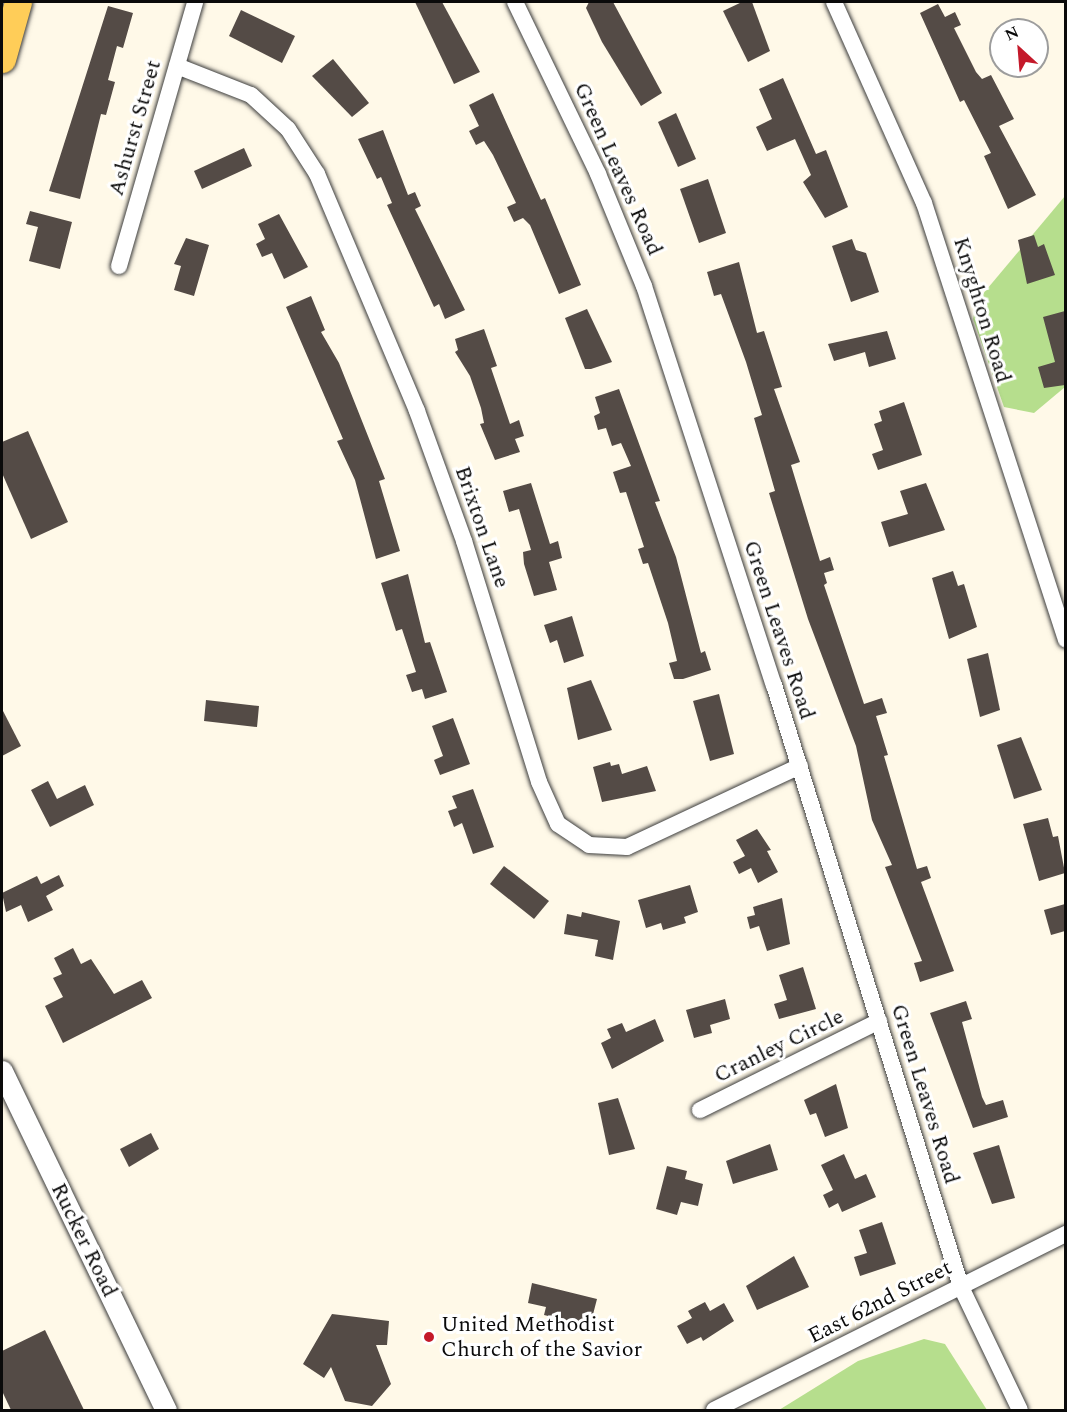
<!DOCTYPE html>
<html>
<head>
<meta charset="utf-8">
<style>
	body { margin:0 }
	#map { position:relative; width:1067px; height:1412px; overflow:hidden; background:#fff9e8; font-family:Spectral,serif }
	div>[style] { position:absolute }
	.forest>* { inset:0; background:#b6de8d }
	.building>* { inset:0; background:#544b46 }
	.roads { filter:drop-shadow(0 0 2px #3d3d3d) drop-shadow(0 0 2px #3d3d3d) }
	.minor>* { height:16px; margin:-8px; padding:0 8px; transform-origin:8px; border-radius:8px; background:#fff }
	.tertiary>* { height:21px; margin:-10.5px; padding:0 10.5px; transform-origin:10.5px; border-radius:10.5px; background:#fff }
	.primary>* { height:27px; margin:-13.5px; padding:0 13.5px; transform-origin:13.5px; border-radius:13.5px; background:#ffcd58 }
	.dots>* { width:16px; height:16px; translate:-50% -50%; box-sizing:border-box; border:3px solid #fff; border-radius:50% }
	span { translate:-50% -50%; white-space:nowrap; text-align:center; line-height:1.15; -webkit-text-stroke:6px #fff; paint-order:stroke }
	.street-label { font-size:22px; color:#0a0a0a }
	.poi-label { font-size:22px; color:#0a0a0a }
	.left { translate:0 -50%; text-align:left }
	.frame { position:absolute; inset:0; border:3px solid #0a0a0a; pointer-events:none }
	.north { position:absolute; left:989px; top:18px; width:60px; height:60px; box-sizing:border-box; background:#fff; border:2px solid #9d9d9d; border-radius:50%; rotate:334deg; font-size:16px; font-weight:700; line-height:24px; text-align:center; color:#0a0a0a }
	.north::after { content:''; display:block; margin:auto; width:21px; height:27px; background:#c4192a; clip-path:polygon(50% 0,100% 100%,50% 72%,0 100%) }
</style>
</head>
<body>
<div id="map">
	<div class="forest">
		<div style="clip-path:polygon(1065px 196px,1065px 387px,1034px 413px,1004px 407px,973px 319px,977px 301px)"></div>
		<div style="clip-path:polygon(924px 1339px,945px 1344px,987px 1410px,779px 1410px,858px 1361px)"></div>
	</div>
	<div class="building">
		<div style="clip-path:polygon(415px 2px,442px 2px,480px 72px,454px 84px)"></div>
		<div style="clip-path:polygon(589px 2px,613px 2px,662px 93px,641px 106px,602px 42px,586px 8px)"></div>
		<div style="clip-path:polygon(742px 2px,752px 2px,770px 51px,748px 62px,723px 11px)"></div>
		<div style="clip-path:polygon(938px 4px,945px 17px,955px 12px,961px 25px,954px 28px,976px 72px,982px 79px,991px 75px,1014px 119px,999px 126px,1036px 195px,1008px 209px,984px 156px,991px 153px,964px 100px,960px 102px,920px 13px)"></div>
		<div style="clip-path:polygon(108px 6px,133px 13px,123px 48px,117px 46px,108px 80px,115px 82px,106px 115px,101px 114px,80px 199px,49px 191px)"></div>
		<div style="clip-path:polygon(241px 10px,295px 36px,282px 63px,229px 36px)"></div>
		<div style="clip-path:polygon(333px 59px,369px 103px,352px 117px,312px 76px)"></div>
		<div style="clip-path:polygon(783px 78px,816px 154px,826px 150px,848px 207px,825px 218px,803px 182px,811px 175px,795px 139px,767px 151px,756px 127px,772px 119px,759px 89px)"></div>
		<div style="clip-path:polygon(493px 93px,541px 200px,545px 198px,581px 285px,559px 294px,530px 225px,523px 218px,514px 222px,507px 207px,516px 203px,493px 155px,484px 141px,476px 145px,469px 131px,479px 126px,469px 105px)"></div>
		<div style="clip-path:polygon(676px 113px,696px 159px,678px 167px,658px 122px)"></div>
		<div style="clip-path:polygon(383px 130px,408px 195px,415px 192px,421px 206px,415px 209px,465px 310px,445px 319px,439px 304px,434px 307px,387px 205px,392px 203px,381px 177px,377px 179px,358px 139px)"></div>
		<div style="clip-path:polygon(244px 148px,252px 166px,202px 189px,194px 171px)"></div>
		<div style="clip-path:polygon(708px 179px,726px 233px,699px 243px,680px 189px)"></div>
		<div style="clip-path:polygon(30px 211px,72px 222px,60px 269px,29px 261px,38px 227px,26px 224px)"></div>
		<div style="clip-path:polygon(279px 214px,308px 267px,284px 279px,272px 253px,262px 257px,256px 244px,265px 239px,258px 224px)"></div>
		<div style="clip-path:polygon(1034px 235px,1038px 247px,1044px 244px,1055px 275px,1027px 284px,1018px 240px)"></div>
		<div style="clip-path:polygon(186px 238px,209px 245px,194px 296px,174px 290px,181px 266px,174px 264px)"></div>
		<div style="clip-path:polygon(852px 239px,856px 250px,866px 253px,879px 292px,851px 302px,832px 246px)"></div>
		<div style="clip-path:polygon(739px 262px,757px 333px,764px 331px,782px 387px,774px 389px,800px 462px,791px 465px,820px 561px,830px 557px,834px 570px,824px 573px,827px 583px,824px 585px,864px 704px,882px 698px,887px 713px,876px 716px,888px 755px,884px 756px,917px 869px,927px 866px,931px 878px,921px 882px,954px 971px,920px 982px,914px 963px,922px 961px,885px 867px,892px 865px,872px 820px,856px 746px,808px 619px,769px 493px,775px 491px,754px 418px,762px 415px,746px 362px,721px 294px,714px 296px,707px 272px)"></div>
		<div style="clip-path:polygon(311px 296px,325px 330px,321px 332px,339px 363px,385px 479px,379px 481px,400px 551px,376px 559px,355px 480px,337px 441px,343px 439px,286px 307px)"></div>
		<div style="clip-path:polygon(587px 309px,612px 362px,591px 369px,585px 369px,565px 318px)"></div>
		<div style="clip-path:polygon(1065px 311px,1065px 385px,1044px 388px,1038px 367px,1055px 362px,1043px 317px)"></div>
		<div style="clip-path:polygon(484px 329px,497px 366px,491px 368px,510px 424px,519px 420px,524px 436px,515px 439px,520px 452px,495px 460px,480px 424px,484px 423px,481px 408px,470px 376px,455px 352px,458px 350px,455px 339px)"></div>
		<div style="clip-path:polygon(887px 331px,896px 359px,869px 367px,865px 352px,834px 361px,828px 344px)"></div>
		<div style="clip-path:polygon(619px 389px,660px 501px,655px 502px,676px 557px,701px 653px,705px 651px,711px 670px,683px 679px,674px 679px,669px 663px,677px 661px,668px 623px,648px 563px,643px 564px,638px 549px,644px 547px,626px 492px,620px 493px,613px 472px,631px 466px,621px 443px,612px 446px,606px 428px,598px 430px,594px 416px,600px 413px,595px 397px)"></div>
		<div style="clip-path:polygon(904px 402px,922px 455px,878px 470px,872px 454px,883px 450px,874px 424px,882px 421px,879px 411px)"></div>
		<div style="clip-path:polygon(28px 431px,68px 522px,31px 539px,2px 473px,2px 442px)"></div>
		<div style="clip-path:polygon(531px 483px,550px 544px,558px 541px,562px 558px,549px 562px,557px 590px,534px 596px,524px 564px,523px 552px,531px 550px,519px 509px,509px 512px,503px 491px)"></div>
		<div style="clip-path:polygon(926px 483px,945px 530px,889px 547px,881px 522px,908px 514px,900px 491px)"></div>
		<div style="clip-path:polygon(953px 571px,958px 586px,964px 584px,977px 627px,949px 639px,932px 578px)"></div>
		<div style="clip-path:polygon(408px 574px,425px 643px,430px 642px,447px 692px,425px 699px,422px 689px,412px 692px,406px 675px,416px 672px,402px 629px,396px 631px,381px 583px)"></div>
		<div style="clip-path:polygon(572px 616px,584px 656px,564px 663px,557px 640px,550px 643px,544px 625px)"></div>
		<div style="clip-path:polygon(988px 653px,1000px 710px,980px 717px,967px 659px)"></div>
		<div style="clip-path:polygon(591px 680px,612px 730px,578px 740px,567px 688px)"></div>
		<div style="clip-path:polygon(719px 694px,734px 754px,710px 761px,693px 701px)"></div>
		<div style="clip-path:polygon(206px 700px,259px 706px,257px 727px,204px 721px)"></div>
		<div style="clip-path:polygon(2px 709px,21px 746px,2px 756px)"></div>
		<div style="clip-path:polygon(453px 718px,470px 764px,440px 775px,434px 760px,443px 756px,432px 726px)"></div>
		<div style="clip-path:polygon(1021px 737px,1042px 790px,1014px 799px,997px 745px)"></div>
		<div style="clip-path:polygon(610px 762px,611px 766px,619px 764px,622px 774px,647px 766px,656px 791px,602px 802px,593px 767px)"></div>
		<div style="clip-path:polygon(48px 781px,57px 799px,85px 785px,94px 805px,50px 827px,31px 790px)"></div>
		<div style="clip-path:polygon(473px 789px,494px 847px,473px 854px,462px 823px,454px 827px,448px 811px,457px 808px,452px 796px)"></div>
		<div style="clip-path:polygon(1048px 818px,1053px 837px,1058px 836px,1065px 873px,1039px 881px,1023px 824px)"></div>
		<div style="clip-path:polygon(757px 829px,771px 850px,767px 851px,778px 872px,758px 883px,751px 868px,739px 874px,733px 862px,745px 856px,736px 840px)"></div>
		<div style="clip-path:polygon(504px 866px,549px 901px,534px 919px,490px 884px)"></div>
		<div style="clip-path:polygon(59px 875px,64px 886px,46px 896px,53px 910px,28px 922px,21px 905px,6px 912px,2px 893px,37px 876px,41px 884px)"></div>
		<div style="clip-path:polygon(690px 885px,698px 912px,684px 917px,686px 923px,663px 930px,661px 923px,646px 928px,638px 900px)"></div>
		<div style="clip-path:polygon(782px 898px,790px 944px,767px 951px,759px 926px,750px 929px,747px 917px,755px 915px,753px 907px)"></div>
		<div style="clip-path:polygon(1065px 904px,1065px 931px,1051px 935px,1044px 910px)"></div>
		<div style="clip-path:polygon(582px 912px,620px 921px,613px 960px,595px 956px,598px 940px,564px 934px,567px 914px,581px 917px)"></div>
		<div style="clip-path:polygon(73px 948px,81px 964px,91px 959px,114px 994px,142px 980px,152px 998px,63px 1043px,45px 1006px,63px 997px,53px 978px,62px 974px,54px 958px)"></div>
		<div style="clip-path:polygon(803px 967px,816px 1009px,779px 1019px,774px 1004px,787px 1000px,779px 975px)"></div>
		<div style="clip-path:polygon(725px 999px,730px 1019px,710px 1025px,712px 1033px,694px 1038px,686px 1010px)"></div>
		<div style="clip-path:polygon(966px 1001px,972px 1019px,962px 1022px,982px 1097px,986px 1105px,1003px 1100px,1008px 1117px,973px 1128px,930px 1013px)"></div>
		<div style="clip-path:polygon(655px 1019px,664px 1041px,612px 1069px,601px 1043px,611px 1038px,607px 1029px,622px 1023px,626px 1032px)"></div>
		<div style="clip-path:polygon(836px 1084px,848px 1128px,825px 1137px,816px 1113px,810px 1115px,804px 1100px)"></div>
		<div style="clip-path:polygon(618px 1098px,635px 1149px,609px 1155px,598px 1103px)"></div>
		<div style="clip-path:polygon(151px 1133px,159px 1149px,129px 1167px,120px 1149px)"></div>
		<div style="clip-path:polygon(770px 1144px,778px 1170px,733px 1184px,726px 1161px)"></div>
		<div style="clip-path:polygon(999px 1145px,1015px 1198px,992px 1204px,973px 1153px)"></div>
		<div style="clip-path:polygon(844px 1154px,855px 1179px,866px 1174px,876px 1197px,842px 1212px,838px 1203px,829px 1208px,823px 1195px,833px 1190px,821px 1165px)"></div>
		<div style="clip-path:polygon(667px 1166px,687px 1171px,685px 1179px,703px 1184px,698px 1206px,681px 1202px,677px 1215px,656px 1209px)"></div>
		<div style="clip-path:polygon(882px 1222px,896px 1264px,860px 1276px,854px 1257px,867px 1253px,859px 1230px)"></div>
		<div style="clip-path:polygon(794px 1256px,809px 1287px,757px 1310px,746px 1286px)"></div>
		<div style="clip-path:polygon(532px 1283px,597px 1299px,590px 1326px,544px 1315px,546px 1307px,528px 1303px)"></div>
		<div style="clip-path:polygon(705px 1302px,710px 1311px,724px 1303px,734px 1321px,703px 1341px,701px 1337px,687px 1344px,677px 1326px,692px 1318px,688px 1311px)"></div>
		<div style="clip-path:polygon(332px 1314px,389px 1321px,387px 1345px,376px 1345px,391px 1384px,372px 1406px,345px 1401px,331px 1367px,324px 1378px,303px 1364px)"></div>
		<div style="clip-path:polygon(45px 1330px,84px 1410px,11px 1410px,2px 1391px,2px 1351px)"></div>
	</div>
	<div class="roads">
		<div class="minor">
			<div style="left:515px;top:2px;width:191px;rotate:64.2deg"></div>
			<div style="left:598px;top:174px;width:121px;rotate:67.7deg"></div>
			<div style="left:644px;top:286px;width:420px;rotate:72deg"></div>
			<div style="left:774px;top:685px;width:630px;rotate:72.74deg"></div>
			<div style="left:961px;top:1287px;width:136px;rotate:64.4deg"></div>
			<div style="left:834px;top:2px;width:220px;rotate:65.9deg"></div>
			<div style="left:924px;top:203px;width:459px;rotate:72deg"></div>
			<div style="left:177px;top:66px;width:79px;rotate:21.4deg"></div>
			<div style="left:251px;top:95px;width:50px;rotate:42.6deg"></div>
			<div style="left:288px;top:129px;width:54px;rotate:57.2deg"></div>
			<div style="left:317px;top:174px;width:257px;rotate:67.1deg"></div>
			<div style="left:417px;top:411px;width:138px;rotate:70.1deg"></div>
			<div style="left:464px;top:541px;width:252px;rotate:72.7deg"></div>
			<div style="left:539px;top:782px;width:46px;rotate:65.7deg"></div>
			<div style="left:558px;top:824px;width:37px;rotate:34deg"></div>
			<div style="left:589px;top:845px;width:38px;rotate:3deg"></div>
			<div style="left:627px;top:847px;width:191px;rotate:-25.1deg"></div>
			<div style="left:119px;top:266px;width:275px;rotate:-73.9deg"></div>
			<div style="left:700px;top:1110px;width:200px;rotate:-26.4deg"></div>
			<div style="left:714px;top:1410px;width:394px;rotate:-26.6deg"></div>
		</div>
		<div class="tertiary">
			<div style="left:2px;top:1071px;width:377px;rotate:64.2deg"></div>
		</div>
		<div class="primary">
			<div style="left:2px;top:59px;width:59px;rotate:-74.3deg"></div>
		</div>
	</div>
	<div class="dots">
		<div style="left:429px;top:1337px;background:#c4192a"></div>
	</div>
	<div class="street-label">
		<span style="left:135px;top:128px;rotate:-74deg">Ashurst Street</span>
		<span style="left:618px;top:169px;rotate:66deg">Green Leaves Road</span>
		<span style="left:982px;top:310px;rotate:73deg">Knyghton Road</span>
		<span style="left:482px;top:527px;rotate:71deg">Brixton Lane</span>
		<span style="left:779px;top:630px;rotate:72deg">Green Leaves Road</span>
		<span style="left:779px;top:1046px;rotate:-26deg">Cranley Circle</span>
		<span style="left:925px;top:1094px;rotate:73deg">Green Leaves Road</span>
		<span style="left:84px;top:1240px;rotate:64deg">Rucker Road</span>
		<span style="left:880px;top:1302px;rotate:-27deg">East 62nd Street</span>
	</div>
	<div class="poi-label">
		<span class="left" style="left:441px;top:1337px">United Methodist<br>Church of the Savior</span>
	</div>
	<div class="frame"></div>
	<div class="north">N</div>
</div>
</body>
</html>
